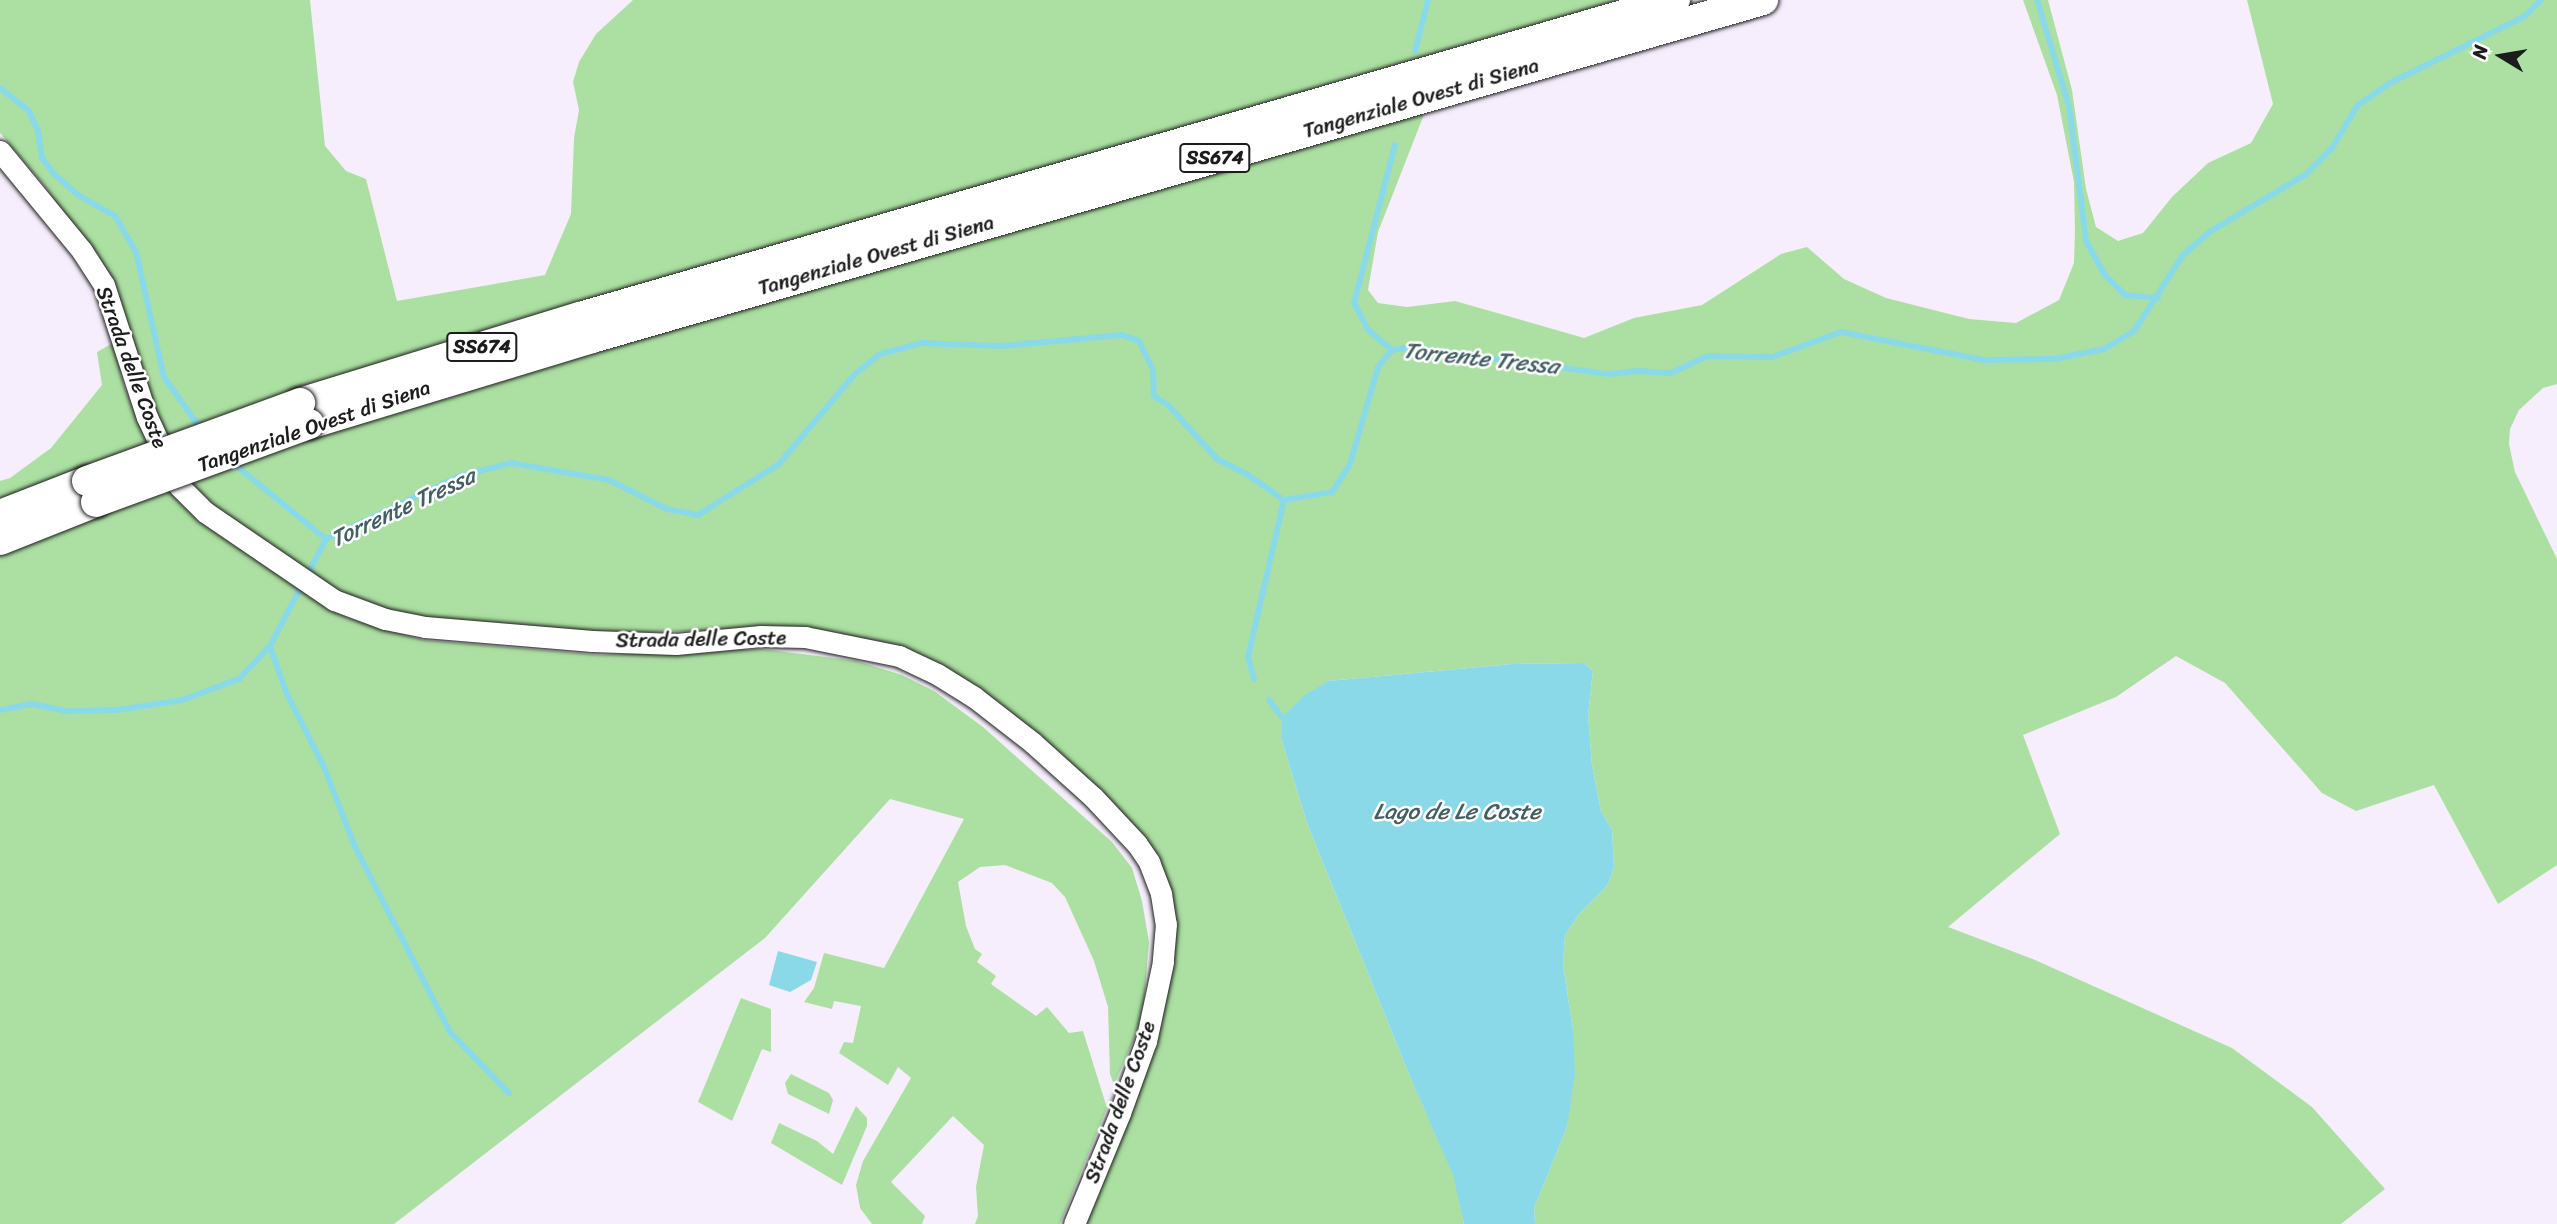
<!DOCTYPE html>
<html>
<head>
<meta charset="utf-8">
<style>
	body { margin:0 }
	#map { position:relative; width:2557px; height:1224px; overflow:hidden; background:#f6eefc; font-family:Sriracha,sans-serif }
	div>[style] { position:absolute }
	.green>* { inset:0; background:#ace0a2 }
	.water>* { inset:0; background:#8ad9e8 }
	.stream>* { height:6px; margin:-3px; padding:0 3px; transform-origin:3px; border-radius:3px; background:#8ad9e8 }
	.roads { filter:drop-shadow(0 0 2px #1c1c1c) drop-shadow(0 0 2px #1c1c1c) }
	.minor>* { height:21px; margin:-10.5px; padding:0 10.5px; transform-origin:10.5px; border-radius:10.5px; background:#fff }
	.highway>* { height:30px; margin:-15px; padding:0 15px; transform-origin:15px; border-radius:15px; background:#fff }
	.bridges { filter:drop-shadow(0 0 2px #1c1c1c) drop-shadow(0 0 2px #1c1c1c) }
	.highway-bridge>* { height:30px; margin:-15px; padding:0 15px; transform-origin:15px; border-radius:15px; background:#fff }
	span { translate:-50% -50%; white-space:nowrap; text-align:center; line-height:1.15; -webkit-text-stroke:5px #fff; paint-order:stroke }
	.shield-label span { padding:2px 5px; background:#fff; border:2px solid; border-radius:5px; -webkit-text-stroke-width:0 }
	.shield-label { font-size:19px; color:#1c1c1c; font-weight:700 }
	.street-label { font-size:21px; color:#1c1c1c }
	.water-label { font-size:23px; color:#425e63; font-style:italic }
	.north { position:absolute; left:2466px; top:21px; width:70px; height:70px; -webkit-text-stroke:5px #fff; paint-order:stroke; rotate:281deg; font-size:19px; font-weight:700; line-height:28px; text-align:center; color:#1c1c1c }
	.north::after { content:''; display:block; margin:auto; width:24px; height:32px; background:#1c1c1c; clip-path:polygon(50% 0,100% 100%,50% 72%,0 100%) }
</style>
</head>
<body>
<div id="map">
	<div class="green">
		<div style="clip-path:polygon(0 0,310px 0,325px 146px,346px 171px,366px 179px,397px 301px,545px 275px,571px 214px,574px 138px,579px 110px,573px 82px,579px 62px,596px 34px,633px 0,1619px 0,622px 290px,166px 436px,147px 392px,113px 281px,44px 185px,0 133px)"></div>
		<div style="clip-path:polygon(2023px 0,2048px 0,2072px 90px,2086px 189px,2096px 227px,2118px 241px,2143px 233px,2172px 197px,2208px 163px,2251px 143px,2273px 104px,2247px 0,2557px 0,2557px 384px,2543px 388px,2519px 410px,2510px 429px,2509px 444px,2515px 472px,2557px 559px,2557px 865px,2498px 904px,2434px 785px,2356px 811px,2322px 793px,2225px 683px,2176px 656px,2116px 697px,2023px 735px,2060px 834px,1948px 927px,2035px 960px,2232px 1048px,2312px 1107px,2385px 1189px,2341px 1224px,1535px 1224px,1534px 1208px,1567px 1127px,1573px 1030px,1563px 965px,1565px 935px,1579px 914px,1607px 886px,1614px 868px,1612px 830px,1601px 811px,1592px 765px,1588px 715px,1593px 671px,1584px 663px,1512px 664px,1328px 681px,1282px 741px,1307px 823px,1409px 1074px,1454px 1175px,1464px 1224px,1081px 1224px,1162px 1010px,1152px 857px,918px 657px,747px 630px,597px 633px,426px 621px,355px 601px,337px 592px,212px 505px,186px 480px,594px 347px,1425px 112px,1378px 232px,1368px 290px,1378px 303px,1407px 307px,1455px 301px,1584px 338px,1634px 318px,1702px 305px,1781px 254px,1807px 247px,1844px 279px,1886px 298px,1969px 319px,2016px 323px,2059px 300px,2074px 263px,2075px 231px,2074px 182px,2057px 95px)"></div>
		<div style="clip-path:polygon(113px 343px,124px 385px,148px 443px,0 501px,0 481px,10px 478px,51px 448px,102px 385px,97px 352px)"></div>
		<div style="clip-path:polygon(172px 486px,329px 608px,348px 618px,423px 640px,601px 655px,762px 649px,857px 661px,902px 675px,934px 691px,983px 727px,1112px 842px,1132px 868px,1142px 901px,1149px 942px,1144px 1001px,1137px 1032px,1114px 1085px,1110px 1074px,1108px 1007px,1094px 961px,1065px 897px,1052px 883px,1005px 865px,980px 867px,958px 882px,966px 926px,975px 949px,982px 954px,977px 962px,996px 976px,991px 984px,1036px 1016px,1047px 1007px,1069px 1033px,1083px 1031px,1107px 1108px,1060px 1224px,975px 1224px,978px 1216px,976px 1187px,984px 1145px,953px 1116px,891px 1182px,925px 1216px,922px 1224px,872px 1224px,860px 1208px,856px 1185px,863px 1161px,911px 1078px,898px 1067px,888px 1085px,839px 1053px,844px 1042px,853px 1043px,861px 1006px,834px 1001px,832px 1009px,804px 1002px,814px 988px,824px 953px,884px 968px,964px 819px,890px 799px,765px 938px,394px 1224px,0 1224px,0 552px)"></div>
		<div style="clip-path:polygon(741px 998px,771px 1009px,771px 1052px,762px 1049px,732px 1121px,698px 1102px)"></div>
		<div style="clip-path:polygon(791px 1074px,829px 1093px,833px 1100px,829px 1114px,788px 1094px,785px 1083px)"></div>
		<div style="clip-path:polygon(856px 1106px,867px 1118px,867px 1126px,842px 1185px,771px 1143px,779px 1123px,817px 1141px,833px 1154px)"></div>
	</div>
	<div class="water">
		<div style="clip-path:polygon(1584px 663px,1593px 671px,1588px 715px,1592px 765px,1601px 811px,1612px 830px,1614px 868px,1607px 886px,1579px 914px,1565px 935px,1563px 965px,1573px 1030px,1575px 1073px,1567px 1127px,1534px 1208px,1535px 1224px,1464px 1224px,1453px 1175px,1409px 1074px,1307px 823px,1282px 741px,1282px 717px,1305px 695px,1328px 681px,1512px 664px)"></div>
		<div style="clip-path:polygon(778px 951px,817px 962px,811px 980px,790px 992px,769px 985px)"></div>
	</div>
	<div class="stream">
		<div style="left:2037px;top:0;width:111px;rotate:73.2deg"></div>
		<div style="left:2069px;top:106px;width:136px;rotate:82.8deg"></div>
		<div style="left:2086px;top:241px;width:38px;rotate:61deg"></div>
		<div style="left:2104px;top:274px;width:30px;rotate:45deg"></div>
		<div style="left:2125px;top:295px;width:33px;rotate:5deg"></div>
		<div style="left:1415px;top:51px;width:53px;rotate:-75.7deg"></div>
		<div style="left:0;top:88px;width:37px;rotate:38deg"></div>
		<div style="left:29px;top:111px;width:22px;rotate:66deg"></div>
		<div style="left:38px;top:131px;width:27px;rotate:82deg"></div>
		<div style="left:42px;top:158px;width:20px;rotate:53deg"></div>
		<div style="left:54px;top:174px;width:32px;rotate:41deg"></div>
		<div style="left:78px;top:195px;width:43px;rotate:29.6deg"></div>
		<div style="left:115px;top:216px;width:42px;rotate:59.7deg"></div>
		<div style="left:136px;top:252px;width:128px;rotate:77.4deg"></div>
		<div style="left:164px;top:377px;width:64px;rotate:54.6deg"></div>
		<div style="left:1392px;top:350px;width:31px;rotate:-140deg"></div>
		<div style="left:1368px;top:330px;width:30px;rotate:-117deg"></div>
		<div style="left:1354px;top:303px;width:163px;rotate:-75.5deg"></div>
		<div style="left:233px;top:463px;width:120px;rotate:39.3deg"></div>
		<div style="left:270px;top:646px;width:49px;rotate:70.8deg"></div>
		<div style="left:286px;top:692px;width:84px;rotate:63.1deg"></div>
		<div style="left:324px;top:767px;width:86px;rotate:68.8deg"></div>
		<div style="left:355px;top:847px;width:208px;rotate:62.8deg"></div>
		<div style="left:450px;top:1032px;width:85px;rotate:46deg"></div>
		<div style="left:1254px;top:679px;width:23px;rotate:-105deg"></div>
		<div style="left:1248px;top:657px;width:161px;rotate:-77.1deg"></div>
		<div style="left:1269px;top:700px;width:21px;rotate:53deg"></div>
		<div style="left:0;top:710px;width:32px;rotate:-11deg"></div>
		<div style="left:31px;top:704px;width:38px;rotate:11deg"></div>
		<div style="left:68px;top:711px;width:50px;rotate:-1.1deg"></div>
		<div style="left:118px;top:710px;width:65px;rotate:-8.9deg"></div>
		<div style="left:182px;top:700px;width:61px;rotate:-20.2deg"></div>
		<div style="left:239px;top:679px;width:45px;rotate:-46.8deg"></div>
		<div style="left:270px;top:646px;width:121px;rotate:-62.4deg"></div>
		<div style="left:326px;top:539px;width:148px;rotate:-25.2deg"></div>
		<div style="left:460px;top:476px;width:53px;rotate:-14.3deg"></div>
		<div style="left:511px;top:463px;width:99px;rotate:9.8deg"></div>
		<div style="left:609px;top:480px;width:65px;rotate:26.6deg"></div>
		<div style="left:667px;top:509px;width:32px;rotate:11deg"></div>
		<div style="left:698px;top:515px;width:96px;rotate:-32.2deg"></div>
		<div style="left:779px;top:464px;width:116px;rotate:-49.9deg"></div>
		<div style="left:854px;top:375px;width:33px;rotate:-39deg"></div>
		<div style="left:880px;top:354px;width:43px;rotate:-14.7deg"></div>
		<div style="left:922px;top:343px;width:79px;rotate:2.2deg"></div>
		<div style="left:1001px;top:346px;width:121px;rotate:-5.2deg"></div>
		<div style="left:1122px;top:335px;width:18px;rotate:19deg"></div>
		<div style="left:1139px;top:341px;width:32px;rotate:64deg"></div>
		<div style="left:1153px;top:370px;width:26px;rotate:88deg"></div>
		<div style="left:1154px;top:396px;width:17px;rotate:33deg"></div>
		<div style="left:1168px;top:405px;width:73px;rotate:47.8deg"></div>
		<div style="left:1217px;top:459px;width:35px;rotate:27deg"></div>
		<div style="left:1248px;top:475px;width:44px;rotate:34.8deg"></div>
		<div style="left:1284px;top:500px;width:49px;rotate:-9.5deg"></div>
		<div style="left:1332px;top:492px;width:33px;rotate:-57deg"></div>
		<div style="left:1350px;top:464px;width:101px;rotate:-73.9deg"></div>
		<div style="left:1378px;top:367px;width:22px;rotate:-51deg"></div>
		<div style="left:1392px;top:350px;width:19px;rotate:-9deg"></div>
		<div style="left:1411px;top:347px;width:200px;rotate:7.8deg"></div>
		<div style="left:1609px;top:374px;width:31px;rotate:-6deg"></div>
		<div style="left:1640px;top:371px;width:31px;rotate:4deg"></div>
		<div style="left:1671px;top:373px;width:40px;rotate:-25deg"></div>
		<div style="left:1707px;top:356px;width:65px;rotate:0.9deg"></div>
		<div style="left:1772px;top:357px;width:73px;rotate:-19.9deg"></div>
		<div style="left:1841px;top:332px;width:146px;rotate:11.1deg"></div>
		<div style="left:1984px;top:360px;width:70px;rotate:-0.8deg"></div>
		<div style="left:2054px;top:359px;width:51px;rotate:-11.3deg"></div>
		<div style="left:2104px;top:349px;width:35px;rotate:-31deg"></div>
		<div style="left:2134px;top:331px;width:90px;rotate:-57.2deg"></div>
		<div style="left:2183px;top:255px;width:37px;rotate:-41deg"></div>
		<div style="left:2211px;top:231px;width:109px;rotate:-30.8deg"></div>
		<div style="left:2305px;top:175px;width:38px;rotate:-45deg"></div>
		<div style="left:2332px;top:148px;width:49px;rotate:-59.2deg"></div>
		<div style="left:2357px;top:106px;width:38px;rotate:-35deg"></div>
		<div style="left:2388px;top:84px;width:153px;rotate:-26.4deg"></div>
		<div style="left:2525px;top:16px;width:23px;rotate:-45deg"></div>
	</div>
	<div class="roads">
		<div class="minor">
			<div style="left:0;top:151px;width:129px;rotate:50.6deg"></div>
			<div style="left:82px;top:251px;width:40px;rotate:57.1deg"></div>
			<div style="left:104px;top:285px;width:139px;rotate:72deg"></div>
			<div style="left:147px;top:417px;width:76px;rotate:65.1deg"></div>
			<div style="left:179px;top:486px;width:37px;rotate:45deg"></div>
			<div style="left:205px;top:512px;width:156px;rotate:34.3deg"></div>
			<div style="left:334px;top:600px;width:54px;rotate:20.4deg"></div>
			<div style="left:385px;top:619px;width:41px;rotate:11.3deg"></div>
			<div style="left:425px;top:627px;width:168px;rotate:4.8deg"></div>
			<div style="left:592px;top:641px;width:84px;rotate:2deg"></div>
			<div style="left:676px;top:644px;width:85px;rotate:-5.4deg"></div>
			<div style="left:761px;top:636px;width:44px;rotate:1.3deg"></div>
			<div style="left:805px;top:637px;width:96px;rotate:11.4deg"></div>
			<div style="left:899px;top:656px;width:42px;rotate:25.3deg"></div>
			<div style="left:937px;top:674px;width:44px;rotate:31.9deg"></div>
			<div style="left:974px;top:697px;width:75px;rotate:37.9deg"></div>
			<div style="left:1033px;top:743px;width:81px;rotate:42deg"></div>
			<div style="left:1093px;top:797px;width:64px;rotate:46.9deg"></div>
			<div style="left:1137px;top:844px;width:22px;rotate:56deg"></div>
			<div style="left:1149px;top:862px;width:34px;rotate:69deg"></div>
			<div style="left:1161px;top:894px;width:30px;rotate:81deg"></div>
			<div style="left:1166px;top:924px;width:38px;rotate:95deg"></div>
			<div style="left:1163px;top:962px;width:81px;rotate:102.1deg"></div>
			<div style="left:1146px;top:1041px;width:77px;rotate:109.9deg"></div>
			<div style="left:1120px;top:1113px;width:120px;rotate:112.5deg"></div>
		</div>
		<div class="highway">
			<div style="left:300px;top:403px;width:293px;rotate:-17.1deg"></div>
			<div style="left:580px;top:317px;width:1140px;rotate:-16.15deg"></div>
			<div style="left:309px;top:424px;width:296px;rotate:-16.9deg"></div>
			<div style="left:592px;top:338px;width:1219px;rotate:-16.1deg"></div>
			<div style="left:0;top:515px;width:93px;rotate:-21.3deg"></div>
			<div style="left:0;top:540px;width:103px;rotate:-21.6deg"></div>
		</div>
	</div>
	<div class="bridges">
		<div class="highway-bridge">
			<div style="left:87px;top:481px;width:227px;rotate:-20.1deg"></div>
			<div style="left:96px;top:502px;width:227px;rotate:-20.1deg"></div>
		</div>
	</div>
	<div class="shield-label">
		<span style="left:1215px;top:158px">SS674</span>
		<span style="left:482px;top:347px">SS674</span>
	</div>
	<div class="street-label">
		<span style="left:1421px;top:98px;rotate:-16deg">Tangenziale Ovest di Siena</span>
		<span style="left:876px;top:255px;rotate:-16deg">Tangenziale Ovest di Siena</span>
		<span style="left:132px;top:367px;rotate:70deg">Strada delle Coste</span>
		<span style="left:314px;top:426px;rotate:-19deg">Tangenziale Ovest di Siena</span>
		<span style="left:701px;top:639px;rotate:-1deg">Strada delle Coste</span>
		<span style="left:1120px;top:1102px;rotate:-70deg">Strada delle Coste</span>
	</div>
	<div class="water-label">
		<span style="left:1481px;top:359px;rotate:6deg">Torrente Tressa</span>
		<span style="left:403px;top:508px;rotate:-25deg">Torrente Tressa</span>
		<span style="left:1457px;top:812px">Lago de Le Coste</span>
	</div>
	<div class="north">N</div>
</div>
</body>
</html>
